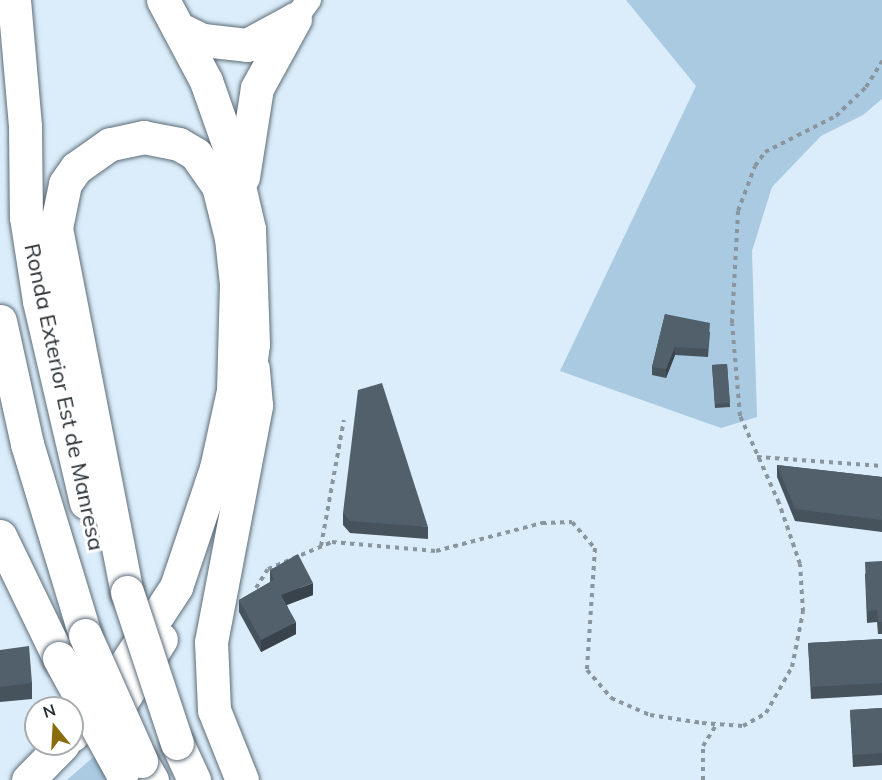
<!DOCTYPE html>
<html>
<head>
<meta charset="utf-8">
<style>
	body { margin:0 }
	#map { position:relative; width:882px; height:780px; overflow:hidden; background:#dbedfa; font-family:Mulish,sans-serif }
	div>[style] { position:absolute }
	.green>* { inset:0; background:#aacae1 }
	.path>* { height:4px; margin-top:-2px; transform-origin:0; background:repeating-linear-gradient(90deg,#89969f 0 4.5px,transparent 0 9px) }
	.roads { filter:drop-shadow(0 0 2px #5d6c78) drop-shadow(0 0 2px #5d6c78) }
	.minor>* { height:24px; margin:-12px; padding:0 12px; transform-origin:12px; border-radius:12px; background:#fff }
	.primary>* { height:33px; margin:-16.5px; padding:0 16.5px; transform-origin:16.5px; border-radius:16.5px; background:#fff }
	.trunk>* { height:33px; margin:-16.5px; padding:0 16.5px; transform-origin:16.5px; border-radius:16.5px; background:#fff }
	.bridges { filter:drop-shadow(0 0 2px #5d6c78) drop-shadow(0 0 2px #5d6c78) }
	.trunk-bridge>* { height:33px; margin:-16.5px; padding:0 16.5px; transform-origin:16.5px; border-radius:16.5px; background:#fff }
	.wall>* { inset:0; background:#46535c }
	.shaded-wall>* { inset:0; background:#39434b }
	.building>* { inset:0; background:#51606b }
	span { translate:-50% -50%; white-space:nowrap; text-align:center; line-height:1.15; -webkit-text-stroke:6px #fff; paint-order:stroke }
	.street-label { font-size:22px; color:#293035 }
	.north { position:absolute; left:24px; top:696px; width:60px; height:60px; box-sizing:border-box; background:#fff; border:2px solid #a9acae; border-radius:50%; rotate:342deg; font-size:16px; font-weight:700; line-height:24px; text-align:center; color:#293035 }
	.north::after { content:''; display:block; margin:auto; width:21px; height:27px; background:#896d0d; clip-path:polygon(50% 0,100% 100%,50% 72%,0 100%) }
</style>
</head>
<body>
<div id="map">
	<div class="green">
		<div style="clip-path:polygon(626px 0,882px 0,882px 99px,863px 115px,821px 136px,772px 187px,752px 251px,757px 417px,721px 428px,560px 371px,696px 86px)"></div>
		<div style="clip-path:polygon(98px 753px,114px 780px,67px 780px)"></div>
	</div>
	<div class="path">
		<div style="left:757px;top:457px;width:125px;rotate:4.1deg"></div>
		<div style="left:321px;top:546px;width:128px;rotate:-79.7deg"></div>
		<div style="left:256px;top:588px;width:22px;rotate:-58deg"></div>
		<div style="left:268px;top:569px;width:69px;rotate:-22.9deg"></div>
		<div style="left:332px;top:542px;width:104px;rotate:4.9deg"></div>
		<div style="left:436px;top:551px;width:110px;rotate:-14.8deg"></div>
		<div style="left:542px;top:523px;width:30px;rotate:-2deg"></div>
		<div style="left:572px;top:522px;width:35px;rotate:49deg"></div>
		<div style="left:595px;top:548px;width:122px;rotate:93.8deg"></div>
		<div style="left:587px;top:670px;width:37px;rotate:49deg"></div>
		<div style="left:611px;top:698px;width:43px;rotate:23.6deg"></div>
		<div style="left:650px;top:715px;width:53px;rotate:8.7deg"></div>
		<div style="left:702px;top:723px;width:41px;rotate:4.2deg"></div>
		<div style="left:743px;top:726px;width:26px;rotate:-29deg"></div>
		<div style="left:766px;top:713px;width:53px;rotate:-60.5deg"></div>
		<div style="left:792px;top:667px;width:56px;rotate:-78.7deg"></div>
		<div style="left:803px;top:612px;width:48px;rotate:-93.6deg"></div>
		<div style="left:800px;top:564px;width:65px;rotate:-109deg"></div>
		<div style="left:779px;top:503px;width:95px;rotate:-114.1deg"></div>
		<div style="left:740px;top:416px;width:93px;rotate:-94.9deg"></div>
		<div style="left:732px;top:323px;width:112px;rotate:-86.9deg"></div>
		<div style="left:738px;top:211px;width:48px;rotate:-69.3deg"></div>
		<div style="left:755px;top:166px;width:17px;rotate:-54deg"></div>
		<div style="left:765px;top:152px;width:80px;rotate:-26.9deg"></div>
		<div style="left:836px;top:116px;width:42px;rotate:-44deg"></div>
		<div style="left:866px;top:87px;width:31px;rotate:-58deg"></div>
		<div style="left:703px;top:780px;width:34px;rotate:-90deg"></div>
		<div style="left:703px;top:746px;width:26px;rotate:-58deg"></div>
	</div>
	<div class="roads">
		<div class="minor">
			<div style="left:295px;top:19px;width:24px;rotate:-54deg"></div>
		</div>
		<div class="primary">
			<div style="left:163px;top:0;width:92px;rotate:62deg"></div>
			<div style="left:206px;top:81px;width:75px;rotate:70.6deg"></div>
			<div style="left:231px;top:152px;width:79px;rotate:76.8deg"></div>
			<div style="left:249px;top:229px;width:115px;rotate:88deg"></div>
			<div style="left:253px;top:344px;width:53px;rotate:97.5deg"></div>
			<div style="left:180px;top:29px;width:25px;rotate:26deg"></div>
			<div style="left:203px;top:40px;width:44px;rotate:6.5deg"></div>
			<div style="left:247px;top:45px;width:52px;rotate:-28.5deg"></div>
			<div style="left:243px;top:177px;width:90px;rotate:-81.1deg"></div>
			<div style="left:257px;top:88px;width:79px;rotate:-61.2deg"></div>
			<div style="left:101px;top:724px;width:31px;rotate:-48deg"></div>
			<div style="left:122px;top:701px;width:73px;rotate:-57.8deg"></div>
		</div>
		<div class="trunk">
			<div style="left:14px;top:0;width:127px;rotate:85deg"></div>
			<div style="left:25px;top:127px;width:90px;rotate:89.4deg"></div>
			<div style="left:26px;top:217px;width:85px;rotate:81.2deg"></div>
			<div style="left:39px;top:301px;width:207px;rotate:76.9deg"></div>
			<div style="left:0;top:321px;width:126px;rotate:77.6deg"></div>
			<div style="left:27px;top:444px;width:200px;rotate:73.1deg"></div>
			<div style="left:0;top:536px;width:136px;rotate:64.2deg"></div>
			<div style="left:72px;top:735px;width:53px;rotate:-50.3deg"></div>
			<div style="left:106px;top:694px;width:128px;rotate:-56.8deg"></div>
			<div style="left:176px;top:587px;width:126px;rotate:-71.4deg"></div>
			<div style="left:216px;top:468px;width:79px;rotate:-77.6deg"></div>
			<div style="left:233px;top:391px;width:107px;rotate:-88.4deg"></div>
			<div style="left:236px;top:284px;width:46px;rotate:-96.2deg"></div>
			<div style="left:231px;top:238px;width:54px;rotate:-104deg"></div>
			<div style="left:218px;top:186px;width:39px;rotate:-125deg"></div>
			<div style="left:196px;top:154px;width:20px;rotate:-150deg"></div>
			<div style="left:179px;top:144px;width:36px;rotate:-169deg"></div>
			<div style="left:144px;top:137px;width:35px;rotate:168deg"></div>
			<div style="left:110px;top:144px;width:42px;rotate:144.8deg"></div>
			<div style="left:76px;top:168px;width:19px;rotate:125deg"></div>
			<div style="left:65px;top:184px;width:45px;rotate:101.6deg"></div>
			<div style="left:56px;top:228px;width:371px;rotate:79deg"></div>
			<div style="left:177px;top:743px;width:41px;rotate:65.3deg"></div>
			<div style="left:141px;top:761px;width:22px;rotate:60deg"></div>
			<div style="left:28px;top:780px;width:50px;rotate:-45.8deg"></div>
			<div style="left:242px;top:780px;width:75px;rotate:-111.8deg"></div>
			<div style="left:214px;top:710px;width:68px;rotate:-92.5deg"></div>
			<div style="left:211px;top:642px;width:241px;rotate:-79.2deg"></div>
			<div style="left:256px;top:405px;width:37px;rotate:-95deg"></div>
		</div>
	</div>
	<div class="bridges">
		<div class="trunk-bridge">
			<div style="left:127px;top:592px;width:159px;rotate:71.7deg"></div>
			<div style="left:85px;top:635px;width:138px;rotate:66deg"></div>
			<div style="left:59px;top:658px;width:131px;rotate:61.3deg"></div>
		</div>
	</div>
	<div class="wall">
		<div style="clip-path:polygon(665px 314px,710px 332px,708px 357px,675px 355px,666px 378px,652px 375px,652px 367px)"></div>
		<div style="clip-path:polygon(727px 364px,730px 407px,715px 408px,712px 365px)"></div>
		<div style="clip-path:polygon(777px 465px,882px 477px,882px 532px,795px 521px,777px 477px)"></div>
		<div style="clip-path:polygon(343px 513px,428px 527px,428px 539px,350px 533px,343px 525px)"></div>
		<div style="clip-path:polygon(882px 561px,882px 634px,878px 634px,877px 622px,867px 623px,865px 574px)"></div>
		<div style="clip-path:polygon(270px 570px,313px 595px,287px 605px,296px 634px,261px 652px,239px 612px,239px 600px,270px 582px)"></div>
		<div style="clip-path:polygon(882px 639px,882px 695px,811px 699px,808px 643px)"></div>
		<div style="clip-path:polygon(0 650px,32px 683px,32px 699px,0 702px)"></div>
		<div style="clip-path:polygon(882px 708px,882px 765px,853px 767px,850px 710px)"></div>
	</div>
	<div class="shaded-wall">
		<div style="clip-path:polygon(675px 347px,675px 355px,666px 378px,666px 369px)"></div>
		<div style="clip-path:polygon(313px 583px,313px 595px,281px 607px,281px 595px)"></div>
		<div style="clip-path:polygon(296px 622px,296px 634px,261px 652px,261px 640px)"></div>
	</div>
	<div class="building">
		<div style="clip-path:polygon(665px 314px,710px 323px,708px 349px,675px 347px,666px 369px,652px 367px)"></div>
		<div style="clip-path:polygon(727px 364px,730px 403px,715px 404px,712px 365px)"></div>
		<div style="clip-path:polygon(382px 383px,428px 527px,350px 521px,343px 513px,358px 390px)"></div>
		<div style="clip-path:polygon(777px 465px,882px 477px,882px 520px,795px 509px)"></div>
		<div style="clip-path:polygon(298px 554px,313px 583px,281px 595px,296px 622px,261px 640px,239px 600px,274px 580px,270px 570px)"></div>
		<div style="clip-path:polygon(882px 561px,882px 622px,878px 622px,877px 610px,867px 611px,865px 562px)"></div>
		<div style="clip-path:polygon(882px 639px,882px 683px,811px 687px,808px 643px)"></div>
		<div style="clip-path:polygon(29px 646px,32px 683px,0 687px,0 650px)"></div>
		<div style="clip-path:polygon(882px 708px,882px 753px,853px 755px,850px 710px)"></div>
	</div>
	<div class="street-label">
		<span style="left:64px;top:397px;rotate:78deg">Ronda Exterior Est de Manresa</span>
	</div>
	<div class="north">N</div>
</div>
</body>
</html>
